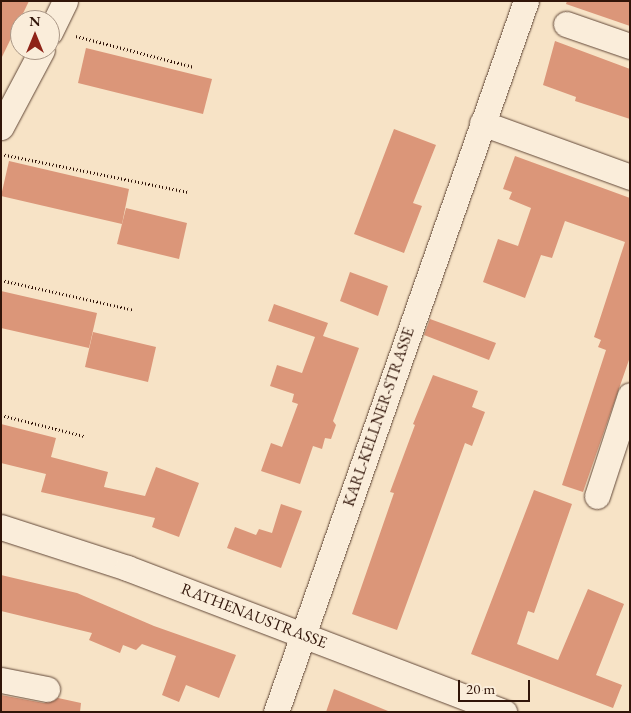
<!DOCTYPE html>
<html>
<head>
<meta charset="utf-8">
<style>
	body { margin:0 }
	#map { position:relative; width:631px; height:713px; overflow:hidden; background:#f7e3c6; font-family:"EB Garamond",serif }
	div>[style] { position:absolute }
	.building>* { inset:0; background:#db9679 }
	.path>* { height:3px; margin-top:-1.5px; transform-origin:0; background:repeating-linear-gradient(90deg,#311509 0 1px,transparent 0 3.5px) }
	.roads { filter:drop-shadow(0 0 1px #624838) drop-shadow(0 0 1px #624838) }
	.minor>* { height:25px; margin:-12.5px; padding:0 12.5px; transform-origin:12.5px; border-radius:12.5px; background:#faedda }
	span { translate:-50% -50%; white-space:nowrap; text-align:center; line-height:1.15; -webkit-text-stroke:4px #faedda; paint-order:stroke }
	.street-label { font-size:16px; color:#311509 }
	.frame { position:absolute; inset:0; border:2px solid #311509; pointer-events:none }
	.north { position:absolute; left:10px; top:10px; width:50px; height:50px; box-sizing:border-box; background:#faedda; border:1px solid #aa9786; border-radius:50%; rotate:0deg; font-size:14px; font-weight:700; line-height:20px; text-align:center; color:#311509 }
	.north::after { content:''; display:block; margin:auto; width:18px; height:22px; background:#8f2418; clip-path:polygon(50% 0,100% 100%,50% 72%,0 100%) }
	.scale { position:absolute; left:458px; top:680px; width:72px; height:22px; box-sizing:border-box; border:2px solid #311509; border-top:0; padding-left:6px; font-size:15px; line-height:18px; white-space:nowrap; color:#311509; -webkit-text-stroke:4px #faedda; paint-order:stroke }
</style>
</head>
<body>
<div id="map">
	<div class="building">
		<div style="clip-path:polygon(1px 1px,29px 1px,1px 59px)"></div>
		<div style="clip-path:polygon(567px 1px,630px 1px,630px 26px,566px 4px)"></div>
		<div style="clip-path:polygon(555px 41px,630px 69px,630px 119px,575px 101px,576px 97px,543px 85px)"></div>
		<div style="clip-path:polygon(86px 48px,212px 79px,203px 114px,78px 83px)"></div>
		<div style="clip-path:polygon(394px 129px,436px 145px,413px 203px,422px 206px,404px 253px,354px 234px)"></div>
		<div style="clip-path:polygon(515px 156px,630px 198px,630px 357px,583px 492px,562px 485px,606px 350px,598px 347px,601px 340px,594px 337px,625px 242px,565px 221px,552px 258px,541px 255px,525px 298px,483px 282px,498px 239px,518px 246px,531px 208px,509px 199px,512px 192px,503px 189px)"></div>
		<div style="clip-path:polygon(9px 161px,129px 189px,122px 224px,1px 196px)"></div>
		<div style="clip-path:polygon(126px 208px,187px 223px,179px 259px,117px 244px)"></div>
		<div style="clip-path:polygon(350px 272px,388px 286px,378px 316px,340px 301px)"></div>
		<div style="clip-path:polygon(1px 291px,97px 313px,89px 348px,1px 328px)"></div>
		<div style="clip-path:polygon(274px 304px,328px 323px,323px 336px,359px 348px,333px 421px,336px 425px,331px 439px,325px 438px,322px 449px,313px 446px,300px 484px,261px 471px,271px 443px,282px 447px,298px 404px,292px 402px,294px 394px,270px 386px,277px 365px,302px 373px,315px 337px,268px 321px)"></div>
		<div style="clip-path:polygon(430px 319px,496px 343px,489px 360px,424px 335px)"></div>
		<div style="clip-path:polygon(93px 332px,156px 347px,148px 382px,85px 367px)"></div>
		<div style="clip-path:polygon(433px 375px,478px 391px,472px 407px,485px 412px,472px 446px,465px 443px,397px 630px,352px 614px,394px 493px,390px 492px,415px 425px,413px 424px)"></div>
		<div style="clip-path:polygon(1px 424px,56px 438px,51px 457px,108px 472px,104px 487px,145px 496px,156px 467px,199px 483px,179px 537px,152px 527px,155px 518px,41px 492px,46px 474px,1px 463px)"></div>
		<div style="clip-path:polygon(534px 490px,572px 504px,534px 613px,528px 611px,517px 644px,558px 660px,588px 589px,624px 604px,596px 675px,622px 685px,613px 708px,471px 654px)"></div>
		<div style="clip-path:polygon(281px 504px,302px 511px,281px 568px,227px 548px,235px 527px,256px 535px,259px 529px,272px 533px)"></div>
		<div style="clip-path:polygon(1px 575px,77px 593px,154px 626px,236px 655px,219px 698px,186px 685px,179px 702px,162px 695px,176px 656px,142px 644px,136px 650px,123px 645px,120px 653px,89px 640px,92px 633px,1px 611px)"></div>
		<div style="clip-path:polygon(334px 689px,388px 711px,388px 712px,326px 712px)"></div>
		<div style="clip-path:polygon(1px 695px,44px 703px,58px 698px,81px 703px,80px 712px,1px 712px)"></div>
	</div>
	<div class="path">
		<div style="left:76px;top:36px;width:122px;rotate:14.7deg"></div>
		<div style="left:1px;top:154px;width:191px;rotate:11.5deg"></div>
		<div style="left:1px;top:280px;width:136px;rotate:12.7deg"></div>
		<div style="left:1px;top:415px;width:86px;rotate:14.2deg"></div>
	</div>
	<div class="roads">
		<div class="minor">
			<div style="left:566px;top:24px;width:68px;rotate:19deg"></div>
			<div style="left:50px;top:32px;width:34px;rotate:-64deg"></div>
			<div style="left:482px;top:123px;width:158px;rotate:20deg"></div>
			<div style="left:1px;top:127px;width:87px;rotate:-62deg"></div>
			<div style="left:597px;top:496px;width:106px;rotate:-71.9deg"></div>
			<div style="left:1px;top:527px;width:133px;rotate:18deg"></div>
			<div style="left:127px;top:568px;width:404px;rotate:20.9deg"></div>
			<div style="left:1px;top:680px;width:47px;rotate:11.1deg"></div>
			<div style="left:276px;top:712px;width:754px;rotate:-70.63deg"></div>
		</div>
	</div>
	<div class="street-label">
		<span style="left:379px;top:417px;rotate:-71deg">KARL-KELLNER-STRASSE</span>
		<span style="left:254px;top:616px;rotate:21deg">RATHENAUSTRASSE</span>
	</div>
	<div class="frame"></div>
	<div class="north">N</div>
	<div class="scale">20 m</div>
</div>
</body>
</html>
